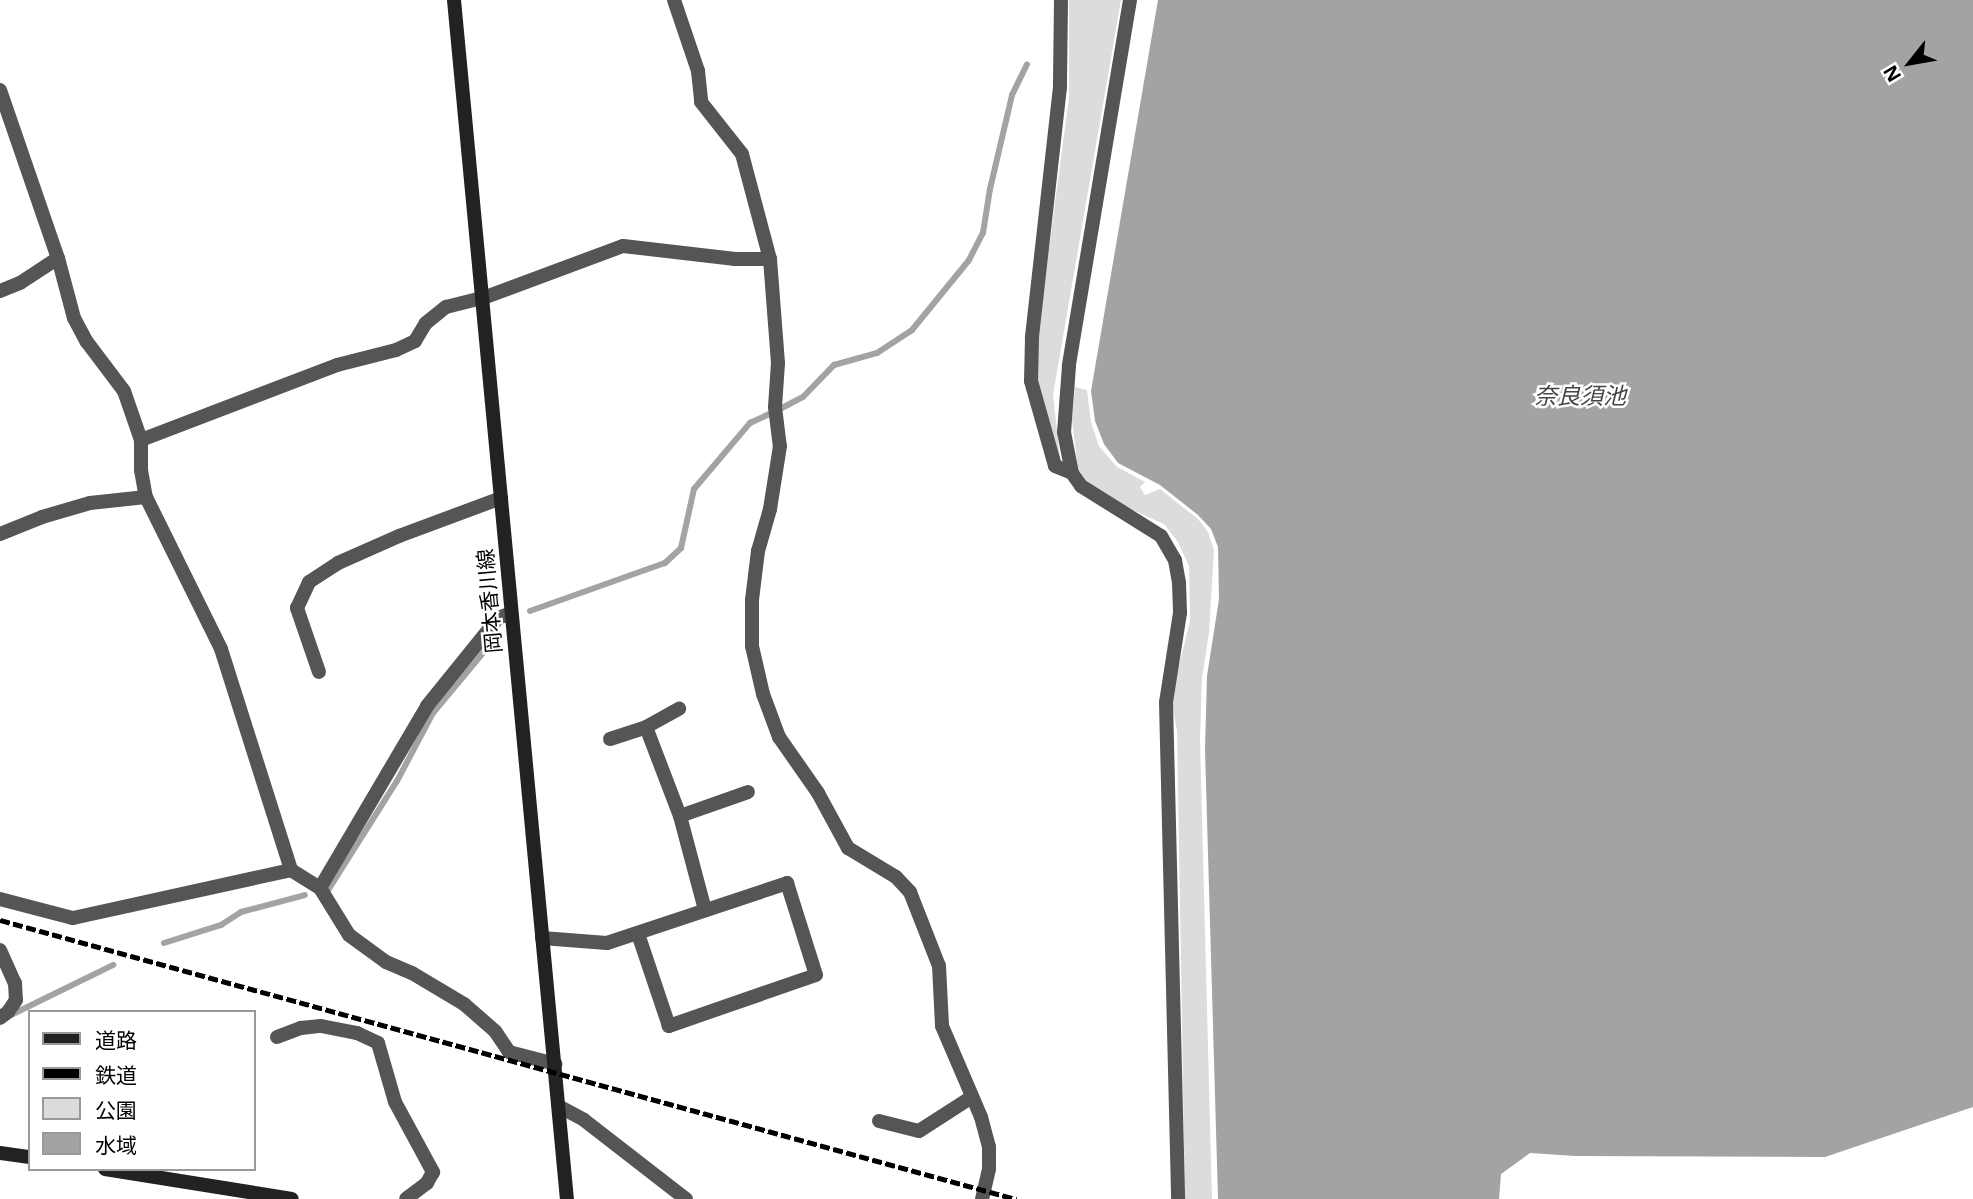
<!DOCTYPE html>
<html>
<head>
<meta charset="utf-8">
<style>
	body { margin:0 }
	#map { position:relative; width:1973px; height:1199px; overflow:hidden; background:#fff; font-family:"Noto Sans","Noto Sans JP",sans-serif }
	div>[style] { position:absolute }
	.green>* { inset:0; background:#dcdcdc }
	.water>* { inset:0; background:#a3a3a3 }
	.stream>* { height:6px; margin:-3px; padding:0 3px; transform-origin:3px; border-radius:3px; background:#a3a3a3 }
	.minor>* { height:14px; margin:-7px; padding:0 7px; transform-origin:7px; border-radius:7px; background:#555 }
	.secondary>* { height:14px; margin:-7px; padding:0 7px; transform-origin:7px; border-radius:7px; background:#222 }
	.rail>* { height:5px; margin-top:-2.5px; transform-origin:0; background:repeating-linear-gradient(90deg,#000 0 10px,transparent 0 13.5px) }
	span { translate:-50% -50%; white-space:nowrap; text-align:center; line-height:1.15; -webkit-text-stroke:5px #fff; paint-order:stroke }
	.street-label { font-size:21px; color:#000 }
	.water-label { font-size:23px; color:#444; font-style:italic }
	.legend { position:absolute; left:28px; top:1010px; width:228px; height:161px; box-sizing:border-box; background:#fff; border:2px solid #999; margin:0; padding:9px 12px; list-style:none; font-size:21px; color:#000 }
	.legend li { display:flex; align-items:center; gap:14px; height:35px }
	.legend b { width:35px; border:2px solid #999 }
	.north { position:absolute; left:1875px; top:28px; width:70px; height:70px; -webkit-text-stroke:5px #fff; paint-order:stroke; rotate:239deg; font-size:19px; font-weight:700; line-height:28px; text-align:center; color:#000 }
	.north::after { content:''; display:block; margin:auto; width:24px; height:32px; background:#000; clip-path:polygon(50% 0,100% 100%,50% 72%,0 100%) }
</style>
</head>
<body>
<div id="map">
	<div class="green">
		<div style="clip-path:polygon(1069px 0,1121px 0,1053px 395px,1060px 459px,1056px 458px,1039px 401px,1036px 370px,1038px 332px,1069px 97px)"></div>
		<div style="clip-path:polygon(1075px 387px,1087px 390px,1091px 422px,1099px 446px,1117px 467px,1145px 482px,1140px 487px,1145px 495px,1160px 489px,1198px 519px,1208px 532px,1214px 550px,1209px 633px,1202px 678px,1200px 740px,1212px 1199px,1185px 1199px,1177px 731px,1171px 698px,1190px 621px,1189px 566px,1178px 542px,1164px 524px,1133px 510px,1090px 486px,1078px 468px,1072px 421px)"></div>
	</div>
	<div class="water">
		<div style="clip-path:polygon(1158px 0,1973px 0,1973px 1107px,1825px 1157px,1575px 1156px,1530px 1153px,1501px 1174px,1499px 1199px,1218px 1199px,1205px 750px,1207px 676px,1219px 599px,1218px 547px,1211px 529px,1198px 515px,1160px 485px,1118px 463px,1104px 444px,1095px 421px,1091px 391px)"></div>
	</div>
	<div class="stream">
		<div style="left:780px;top:409px;width:26px;rotate:-28deg"></div>
		<div style="left:803px;top:397px;width:45px;rotate:-45.9deg"></div>
		<div style="left:834px;top:365px;width:45px;rotate:-15.6deg"></div>
		<div style="left:877px;top:353px;width:42px;rotate:-33.3deg"></div>
		<div style="left:912px;top:330px;width:90px;rotate:-50.8deg"></div>
		<div style="left:969px;top:260px;width:30px;rotate:-63deg"></div>
		<div style="left:983px;top:233px;width:45px;rotate:-81deg"></div>
		<div style="left:990px;top:189px;width:97px;rotate:-76.8deg"></div>
		<div style="left:1012px;top:95px;width:34px;rotate:-64deg"></div>
		<div style="left:530px;top:611px;width:143px;rotate:-19.6deg"></div>
		<div style="left:665px;top:563px;width:22px;rotate:-43deg"></div>
		<div style="left:681px;top:548px;width:60px;rotate:-77.6deg"></div>
		<div style="left:694px;top:489px;width:87px;rotate:-49.7deg"></div>
		<div style="left:750px;top:423px;width:23px;rotate:-25deg"></div>
		<div style="left:327px;top:892px;width:131px;rotate:-57.8deg"></div>
		<div style="left:397px;top:781px;width:77px;rotate:-62.1deg"></div>
		<div style="left:433px;top:713px;width:102px;rotate:-50.2deg"></div>
		<div style="left:164px;top:943px;width:60px;rotate:-17.5deg"></div>
		<div style="left:221px;top:925px;width:24px;rotate:-33deg"></div>
		<div style="left:241px;top:912px;width:66px;rotate:-14.9deg"></div>
		<div style="left:11px;top:1015px;width:114px;rotate:-26.1deg"></div>
	</div>
	<div class="minor">
		<div style="left:674px;top:0;width:75px;rotate:71.3deg"></div>
		<div style="left:698px;top:71px;width:31px;rotate:84deg"></div>
		<div style="left:701px;top:102px;width:66px;rotate:51.7deg"></div>
		<div style="left:742px;top:154px;width:109px;rotate:75.1deg"></div>
		<div style="left:770px;top:259px;width:104px;rotate:85.6deg"></div>
		<div style="left:778px;top:363px;width:44px;rotate:93.9deg"></div>
		<div style="left:775px;top:407px;width:39px;rotate:83deg"></div>
		<div style="left:780px;top:446px;width:64px;rotate:99deg"></div>
		<div style="left:770px;top:509px;width:44px;rotate:105.9deg"></div>
		<div style="left:758px;top:551px;width:49px;rotate:97deg"></div>
		<div style="left:752px;top:600px;width:46px;rotate:90deg"></div>
		<div style="left:752px;top:646px;width:49px;rotate:77.1deg"></div>
		<div style="left:763px;top:694px;width:46px;rotate:69.6deg"></div>
		<div style="left:779px;top:737px;width:68px;rotate:55.1deg"></div>
		<div style="left:818px;top:793px;width:63px;rotate:61.4deg"></div>
		<div style="left:848px;top:848px;width:56px;rotate:31.1deg"></div>
		<div style="left:896px;top:877px;width:21px;rotate:47deg"></div>
		<div style="left:910px;top:892px;width:79px;rotate:68.6deg"></div>
		<div style="left:939px;top:966px;width:60px;rotate:87.1deg"></div>
		<div style="left:942px;top:1026px;width:99px;rotate:66.8deg"></div>
		<div style="left:981px;top:1117px;width:31px;rotate:75deg"></div>
		<div style="left:989px;top:1147px;width:22px;rotate:90deg"></div>
		<div style="left:989px;top:1169px;width:31px;rotate:103deg"></div>
		<div style="left:1061px;top:0;width:87px;rotate:90.7deg"></div>
		<div style="left:1060px;top:87px;width:253px;rotate:96.4deg"></div>
		<div style="left:1032px;top:338px;width:43px;rotate:91.3deg"></div>
		<div style="left:1031px;top:381px;width:88px;rotate:74.2deg"></div>
		<div style="left:1055px;top:466px;width:18px;rotate:22deg"></div>
		<div style="left:1130px;top:0;width:371px;rotate:99.5deg"></div>
		<div style="left:1069px;top:366px;width:66px;rotate:94.3deg"></div>
		<div style="left:1064px;top:432px;width:42px;rotate:79deg"></div>
		<div style="left:1072px;top:473px;width:16px;rotate:55deg"></div>
		<div style="left:1081px;top:486px;width:94px;rotate:32deg"></div>
		<div style="left:1161px;top:536px;width:28px;rotate:60deg"></div>
		<div style="left:1175px;top:560px;width:23px;rotate:80deg"></div>
		<div style="left:1179px;top:583px;width:30px;rotate:88deg"></div>
		<div style="left:1180px;top:613px;width:90px;rotate:98.9deg"></div>
		<div style="left:1166px;top:702px;width:497px;rotate:88.6deg"></div>
		<div style="left:0;top:90px;width:178px;rotate:71deg"></div>
		<div style="left:58px;top:258px;width:62px;rotate:75.1deg"></div>
		<div style="left:74px;top:318px;width:27px;rotate:62deg"></div>
		<div style="left:87px;top:342px;width:61px;rotate:52.9deg"></div>
		<div style="left:124px;top:391px;width:52px;rotate:70.9deg"></div>
		<div style="left:141px;top:440px;width:30px;rotate:90deg"></div>
		<div style="left:141px;top:470px;width:27px;rotate:80deg"></div>
		<div style="left:146px;top:497px;width:169px;rotate:63.7deg"></div>
		<div style="left:221px;top:649px;width:232px;rotate:72.4deg"></div>
		<div style="left:0;top:291px;width:22px;rotate:-22deg"></div>
		<div style="left:20px;top:283px;width:45px;rotate:-33.3deg"></div>
		<div style="left:141px;top:440px;width:210px;rotate:-20.9deg"></div>
		<div style="left:337px;top:365px;width:61px;rotate:-14.3deg"></div>
		<div style="left:396px;top:350px;width:21px;rotate:-25deg"></div>
		<div style="left:415px;top:341px;width:21px;rotate:-59deg"></div>
		<div style="left:426px;top:323px;width:26px;rotate:-39deg"></div>
		<div style="left:446px;top:307px;width:38px;rotate:-14deg"></div>
		<div style="left:483px;top:298px;width:149px;rotate:-20.4deg"></div>
		<div style="left:623px;top:246px;width:113px;rotate:6.6deg"></div>
		<div style="left:735px;top:259px;width:35px"></div>
		<div style="left:0;top:534px;width:45px;rotate:-22deg"></div>
		<div style="left:42px;top:517px;width:50px;rotate:-16.3deg"></div>
		<div style="left:90px;top:503px;width:56px;rotate:-6.1deg"></div>
		<div style="left:319px;top:672px;width:68px;rotate:-109deg"></div>
		<div style="left:297px;top:608px;width:29px;rotate:-65deg"></div>
		<div style="left:309px;top:582px;width:35px;rotate:-33deg"></div>
		<div style="left:338px;top:563px;width:67px;rotate:-23.9deg"></div>
		<div style="left:399px;top:536px;width:109px;rotate:-20.4deg"></div>
		<div style="left:646px;top:727px;width:95px;rotate:69.1deg"></div>
		<div style="left:680px;top:816px;width:97px;rotate:75.1deg"></div>
		<div style="left:610px;top:739px;width:38px;rotate:-18deg"></div>
		<div style="left:646px;top:727px;width:38px;rotate:-29deg"></div>
		<div style="left:680px;top:816px;width:72px;rotate:-19.4deg"></div>
		<div style="left:320px;top:888px;width:211px;rotate:-59.5deg"></div>
		<div style="left:427px;top:706px;width:113px;rotate:-51.1deg"></div>
		<div style="left:498px;top:618px;width:14px;rotate:-21deg"></div>
		<div style="left:0;top:899px;width:75px;rotate:14.6deg"></div>
		<div style="left:73px;top:918px;width:223px;rotate:-12.4deg"></div>
		<div style="left:291px;top:870px;width:34px;rotate:32deg"></div>
		<div style="left:320px;top:888px;width:55px;rotate:58.3deg"></div>
		<div style="left:349px;top:935px;width:46px;rotate:36.1deg"></div>
		<div style="left:386px;top:962px;width:28px;rotate:23deg"></div>
		<div style="left:412px;top:973px;width:61px;rotate:30.8deg"></div>
		<div style="left:464px;top:1004px;width:41px;rotate:41.1deg"></div>
		<div style="left:495px;top:1031px;width:25px;rotate:56deg"></div>
		<div style="left:509px;top:1052px;width:48px;rotate:14.6deg"></div>
		<div style="left:542px;top:938px;width:65px;rotate:4.4deg"></div>
		<div style="left:607px;top:943px;width:190px;rotate:-18.4deg"></div>
		<div style="left:787px;top:883px;width:96px;rotate:72.5deg"></div>
		<div style="left:816px;top:975px;width:156px;rotate:160.9deg"></div>
		<div style="left:669px;top:1026px;width:97px;rotate:-108.6deg"></div>
		<div style="left:0;top:950px;width:36px;rotate:66deg"></div>
		<div style="left:15px;top:983px;width:17px;rotate:87deg"></div>
		<div style="left:16px;top:1000px;width:14px;rotate:124deg"></div>
		<div style="left:8px;top:1012px;width:10px;rotate:143deg"></div>
		<div style="left:277px;top:1037px;width:26px;rotate:-21deg"></div>
		<div style="left:301px;top:1028px;width:20px;rotate:-6deg"></div>
		<div style="left:321px;top:1026px;width:37px;rotate:11deg"></div>
		<div style="left:357px;top:1033px;width:23px;rotate:25deg"></div>
		<div style="left:378px;top:1043px;width:61px;rotate:73.9deg"></div>
		<div style="left:395px;top:1102px;width:80px;rotate:61.5deg"></div>
		<div style="left:433px;top:1172px;width:13px;rotate:119deg"></div>
		<div style="left:427px;top:1183px;width:26px;rotate:143deg"></div>
		<div style="left:560px;top:1107px;width:27px;rotate:28deg"></div>
		<div style="left:584px;top:1120px;width:129px;rotate:37.8deg"></div>
		<div style="left:879px;top:1121px;width:41px;rotate:14deg"></div>
		<div style="left:919px;top:1131px;width:63px;rotate:-32.7deg"></div>
	</div>
	<div class="secondary">
		<div style="left:454px;top:0;width:1204px;rotate:84.62deg"></div>
		<div style="left:0;top:1153px;width:30px;rotate:8deg"></div>
		<div style="left:105px;top:1169px;width:189px;rotate:9.1deg"></div>
	</div>
	<div class="rail">
		<div style="left:0;top:920px;width:1054px;rotate:15.36deg"></div>
	</div>
	<div class="street-label">
		<span style="left:489px;top:601px;rotate:-95deg">岡本香川線</span>
	</div>
	<div class="water-label">
		<span style="left:1580px;top:395px">奈良須池</span>
	</div>
	<ul class="legend">
	<li><b style="height:9px;background:#222"></b>道路</li>
	<li><b style="height:9px;background:#000"></b>鉄道</li>
	<li><b style="height:19px;background:#dcdcdc"></b>公園</li>
	<li><b style="height:19px;background:#a3a3a3"></b>水域</li>
	</ul>
	<div class="north">N</div>
</div>
</body>
</html>
